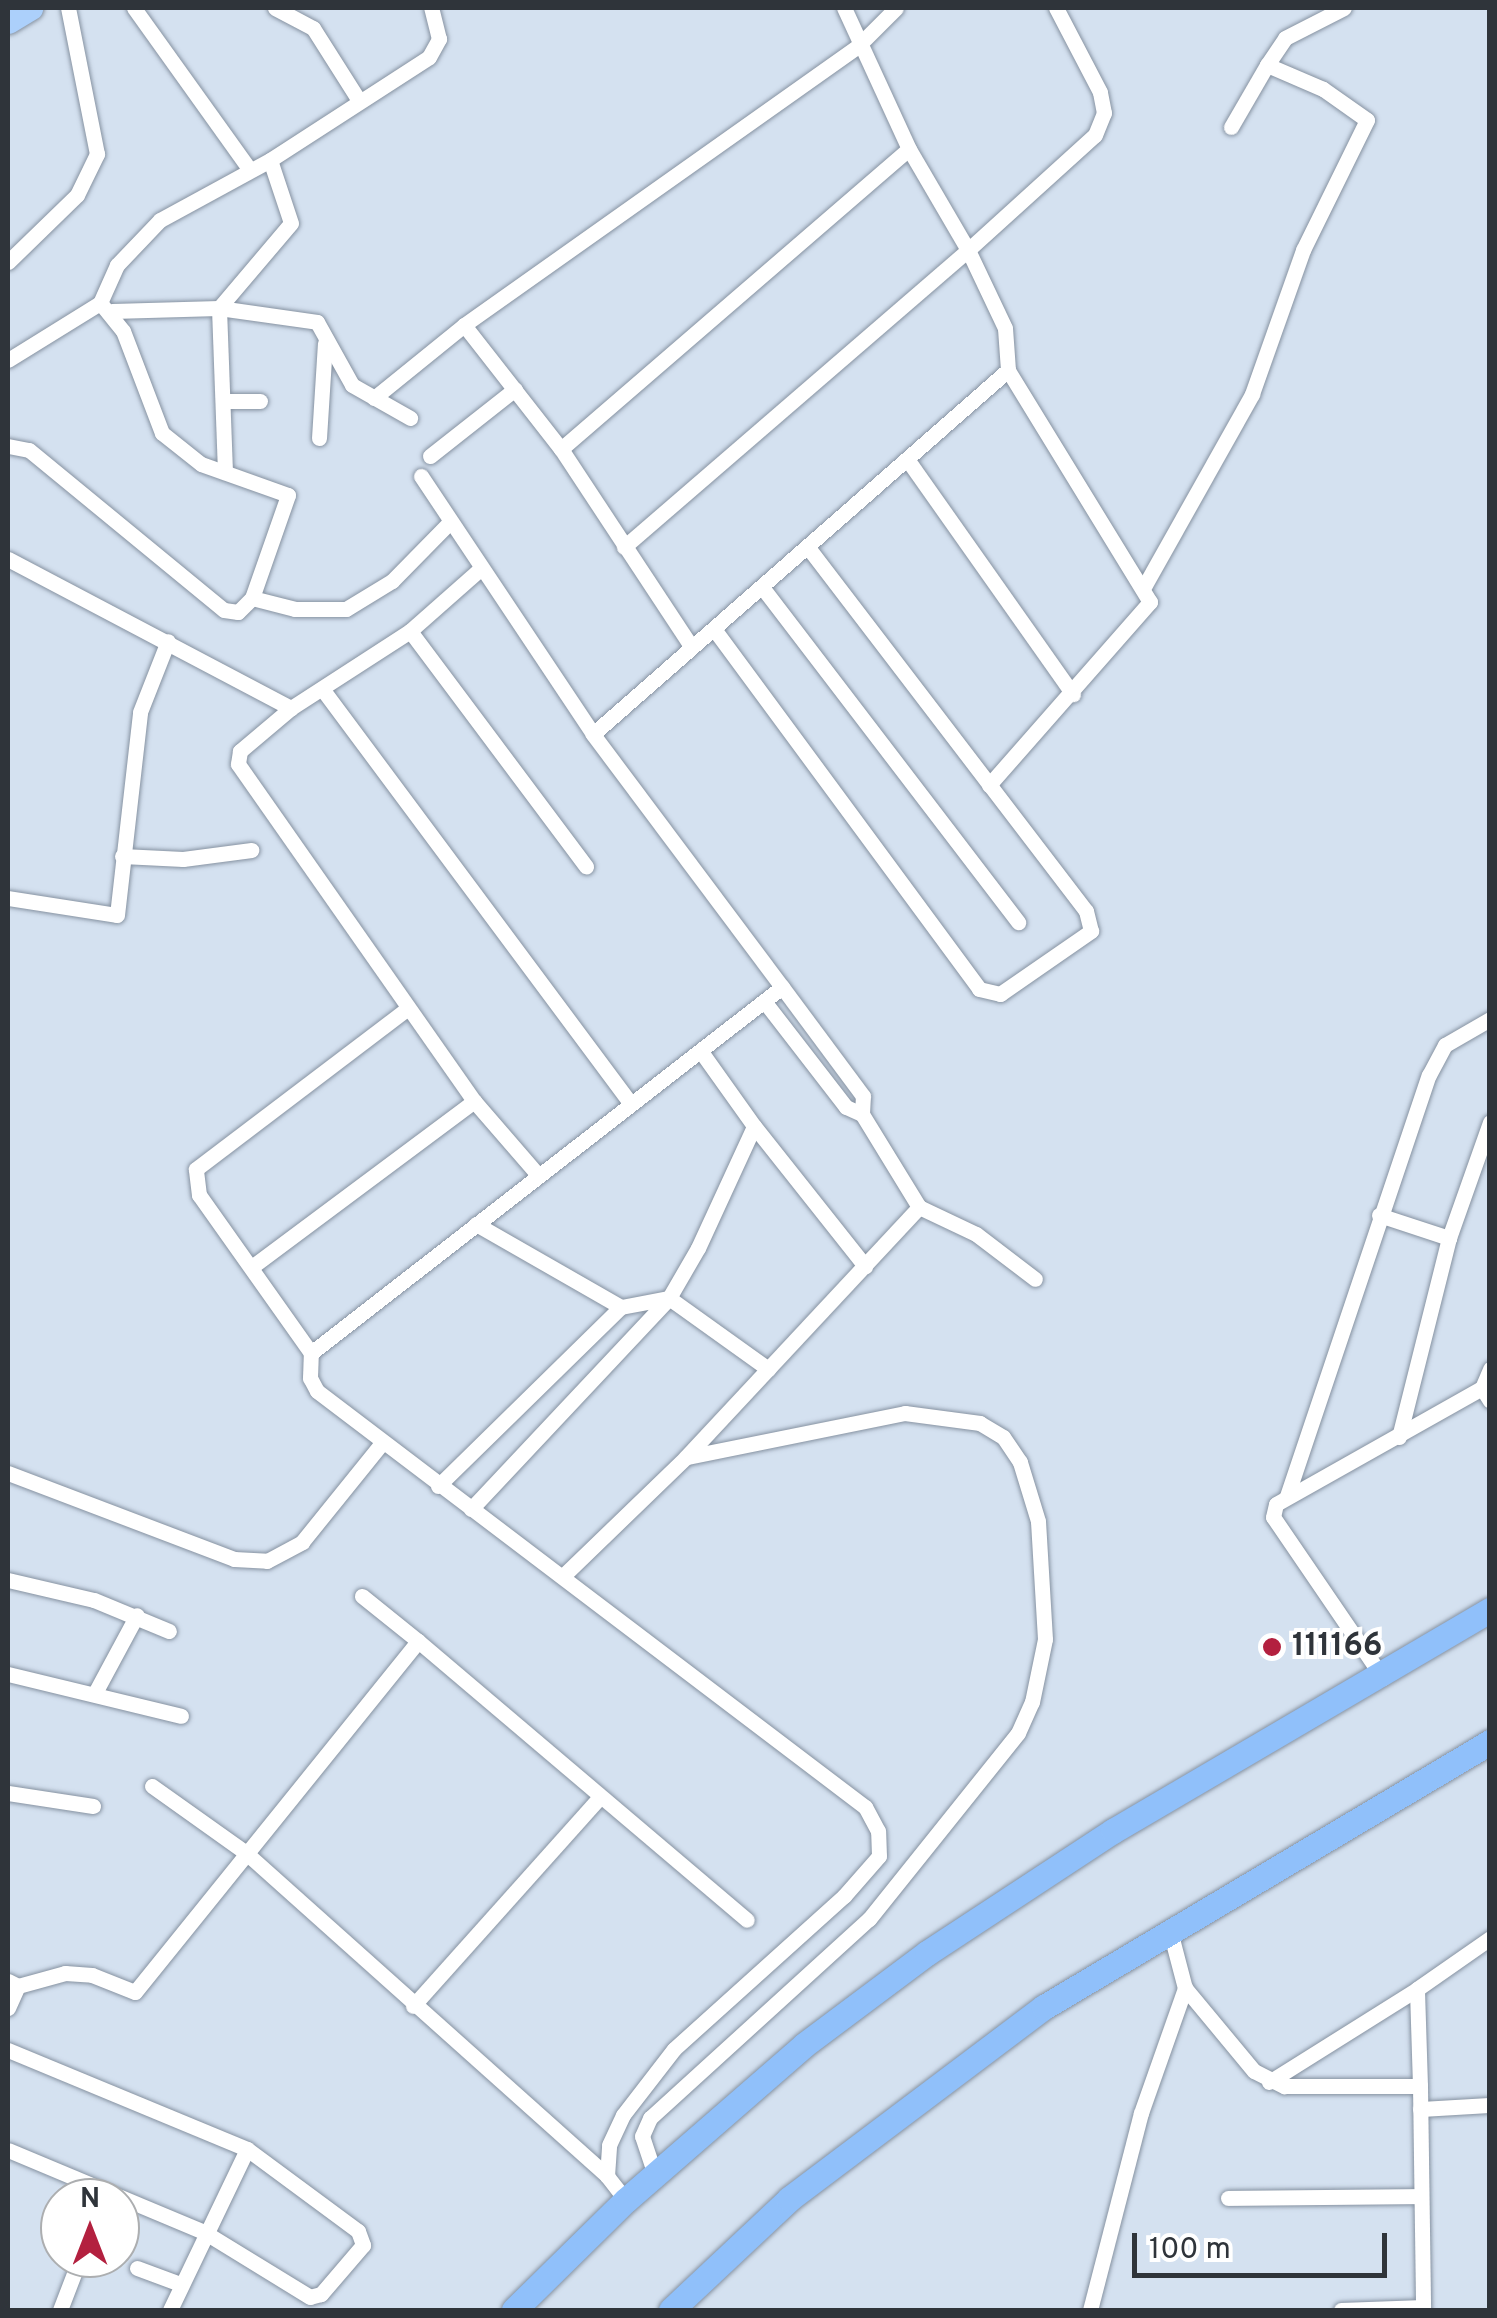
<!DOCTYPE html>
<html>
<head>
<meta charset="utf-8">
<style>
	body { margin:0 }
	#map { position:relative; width:1497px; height:2318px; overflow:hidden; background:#d4e1f0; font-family:Overpass,sans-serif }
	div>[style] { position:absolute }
	.roads { filter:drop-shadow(0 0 2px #8692a1) drop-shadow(0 0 2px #8692a1) }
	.minor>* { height:15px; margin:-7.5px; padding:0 7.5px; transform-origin:7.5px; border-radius:7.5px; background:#fff }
	.primary>* { height:25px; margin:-12.5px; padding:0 12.5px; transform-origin:12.5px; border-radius:12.5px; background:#acd0fb }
	.trunk>* { height:25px; margin:-12.5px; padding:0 12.5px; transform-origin:12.5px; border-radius:12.5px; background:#90c0fa }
	.dots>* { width:28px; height:28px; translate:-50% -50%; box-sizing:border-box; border:5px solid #fff; border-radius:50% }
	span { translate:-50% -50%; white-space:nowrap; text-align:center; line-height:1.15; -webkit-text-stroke:8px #fff; paint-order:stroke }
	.poi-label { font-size:32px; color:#2f343a; font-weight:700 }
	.left { translate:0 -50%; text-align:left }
	.frame { position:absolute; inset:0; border:10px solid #2f343a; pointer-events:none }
	.north { position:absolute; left:40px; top:2178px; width:100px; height:100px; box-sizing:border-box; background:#fff; border:2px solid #acaeb0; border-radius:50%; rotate:0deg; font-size:28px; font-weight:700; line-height:40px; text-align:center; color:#2f343a }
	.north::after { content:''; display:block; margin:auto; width:35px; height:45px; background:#b3203f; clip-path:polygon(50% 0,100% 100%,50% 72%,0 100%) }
	.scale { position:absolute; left:1132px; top:2233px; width:255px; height:45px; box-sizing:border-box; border:5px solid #2f343a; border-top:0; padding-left:12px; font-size:30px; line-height:35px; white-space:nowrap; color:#2f343a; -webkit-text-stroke:8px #fff; paint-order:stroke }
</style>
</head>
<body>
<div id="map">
	<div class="roads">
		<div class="minor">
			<div style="left:134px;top:8px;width:199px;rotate:54.4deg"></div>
			<div style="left:275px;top:8px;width:43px;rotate:27.8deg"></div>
			<div style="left:313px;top:28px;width:84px;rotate:57.6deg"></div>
			<div style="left:1231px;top:127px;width:72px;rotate:-59.9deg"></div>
			<div style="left:8px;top:262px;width:96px;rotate:-44.2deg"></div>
			<div style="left:77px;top:195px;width:46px;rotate:-64deg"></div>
			<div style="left:97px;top:154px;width:149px;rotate:-101.2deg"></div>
			<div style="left:112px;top:311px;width:107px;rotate:-1.6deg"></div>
			<div style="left:219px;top:308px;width:99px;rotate:8.1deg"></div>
			<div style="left:317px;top:322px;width:72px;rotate:60.9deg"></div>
			<div style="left:352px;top:385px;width:67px;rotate:29.6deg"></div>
			<div style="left:464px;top:325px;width:157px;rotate:52deg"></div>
			<div style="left:561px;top:449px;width:235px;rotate:56.6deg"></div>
			<div style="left:8px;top:360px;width:108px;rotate:-31.8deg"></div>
			<div style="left:100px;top:303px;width:42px;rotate:-65.9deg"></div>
			<div style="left:117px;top:265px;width:62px;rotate:-46.3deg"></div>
			<div style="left:160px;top:220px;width:125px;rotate:-28.6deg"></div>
			<div style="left:270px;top:160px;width:189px;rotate:-32.9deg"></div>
			<div style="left:429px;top:57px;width:21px;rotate:-61deg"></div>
			<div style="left:439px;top:39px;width:32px;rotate:-104deg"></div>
			<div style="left:374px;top:398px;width:116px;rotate:-39deg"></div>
			<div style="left:464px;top:325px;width:484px;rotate:-35.3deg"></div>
			<div style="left:859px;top:45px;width:52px;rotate:-45deg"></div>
			<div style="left:224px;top:401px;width:36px"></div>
			<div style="left:319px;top:438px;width:95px;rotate:-86.4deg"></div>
			<div style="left:8px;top:446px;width:21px;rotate:11deg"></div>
			<div style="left:29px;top:450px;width:252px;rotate:39.4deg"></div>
			<div style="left:224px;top:610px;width:14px;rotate:8deg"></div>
			<div style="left:238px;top:612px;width:20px;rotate:-45deg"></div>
			<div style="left:252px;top:598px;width:109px;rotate:-70.7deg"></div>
			<div style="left:288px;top:495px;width:92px;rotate:-160.4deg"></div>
			<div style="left:201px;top:464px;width:50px;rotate:-141.5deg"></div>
			<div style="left:162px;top:433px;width:109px;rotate:-110.9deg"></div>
			<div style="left:123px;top:331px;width:36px;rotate:-129deg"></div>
			<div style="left:561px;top:449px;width:459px;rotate:-40.8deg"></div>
			<div style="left:430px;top:456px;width:108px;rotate:-38.2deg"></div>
			<div style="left:907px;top:459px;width:288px;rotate:54.8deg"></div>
			<div style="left:225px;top:472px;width:164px;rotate:-92.1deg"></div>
			<div style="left:219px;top:308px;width:111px;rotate:-49.7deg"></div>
			<div style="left:291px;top:223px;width:66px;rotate:-108.4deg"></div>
			<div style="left:421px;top:476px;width:310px;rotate:56.3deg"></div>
			<div style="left:624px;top:547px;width:454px;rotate:-40.8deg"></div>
			<div style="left:968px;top:250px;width:117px;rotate:-120.3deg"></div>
			<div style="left:909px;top:149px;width:155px;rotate:-114.7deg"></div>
			<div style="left:8px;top:559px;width:320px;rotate:27.8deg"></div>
			<div style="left:291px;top:708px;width:67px;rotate:139.9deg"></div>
			<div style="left:240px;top:751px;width:13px;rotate:99deg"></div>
			<div style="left:238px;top:764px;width:411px;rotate:55deg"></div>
			<div style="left:1145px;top:585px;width:219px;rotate:-60.7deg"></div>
			<div style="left:1252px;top:394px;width:153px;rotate:-70.5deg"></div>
			<div style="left:1303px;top:250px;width:145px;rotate:-63.8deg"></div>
			<div style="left:1367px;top:120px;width:54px;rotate:-144.8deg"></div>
			<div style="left:1323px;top:89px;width:61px;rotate:-156.8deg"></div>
			<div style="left:1267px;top:65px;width:32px;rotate:-56deg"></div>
			<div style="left:1285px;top:38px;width:66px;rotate:-27deg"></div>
			<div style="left:762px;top:587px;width:422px;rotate:52.6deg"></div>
			<div style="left:252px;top:598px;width:44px;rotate:14.3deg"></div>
			<div style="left:295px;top:609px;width:51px"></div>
			<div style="left:346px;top:609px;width:54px;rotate:-31.3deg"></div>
			<div style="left:392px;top:581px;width:83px;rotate:-45.5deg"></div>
			<div style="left:714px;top:629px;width:447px;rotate:53.6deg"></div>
			<div style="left:979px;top:989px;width:22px;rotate:13deg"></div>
			<div style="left:1000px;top:994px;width:111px;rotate:-34.7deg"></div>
			<div style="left:1091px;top:931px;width:21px;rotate:-104deg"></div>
			<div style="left:1086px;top:911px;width:456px;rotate:-127.4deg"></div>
			<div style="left:410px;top:631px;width:294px;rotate:53.2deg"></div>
			<div style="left:323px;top:690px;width:516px;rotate:53.35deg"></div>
			<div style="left:291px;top:708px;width:142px;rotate:-32.9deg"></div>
			<div style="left:410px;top:631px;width:92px;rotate:-41.5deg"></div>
			<div style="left:989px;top:785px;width:244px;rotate:-48.7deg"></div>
			<div style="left:1150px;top:602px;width:272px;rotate:-121.5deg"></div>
			<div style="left:1008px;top:370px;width:42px;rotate:-94.1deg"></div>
			<div style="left:1005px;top:328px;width:86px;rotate:-115.4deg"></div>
			<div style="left:968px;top:250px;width:171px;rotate:-42.2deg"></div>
			<div style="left:1095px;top:135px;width:24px;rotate:-68deg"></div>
			<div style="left:1104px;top:113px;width:21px;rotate:-101deg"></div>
			<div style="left:1100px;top:92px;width:95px;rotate:-117.6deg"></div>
			<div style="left:122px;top:856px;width:61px;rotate:2.8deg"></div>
			<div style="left:183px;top:859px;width:69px;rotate:-7.5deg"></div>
			<div style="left:8px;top:898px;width:110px;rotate:8.9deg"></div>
			<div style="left:117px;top:915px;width:204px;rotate:-83.5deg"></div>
			<div style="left:140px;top:712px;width:76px;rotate:-68.5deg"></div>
			<div style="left:764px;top:1001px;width:134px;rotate:52.3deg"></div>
			<div style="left:846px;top:1107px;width:17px;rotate:24deg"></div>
			<div style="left:754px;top:1126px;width:179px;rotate:51.6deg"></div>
			<div style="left:919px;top:1207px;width:63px;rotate:25.3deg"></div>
			<div style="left:976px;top:1234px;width:74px;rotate:37.3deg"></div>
			<div style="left:1379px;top:1215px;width:74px;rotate:18.2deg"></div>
			<div style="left:1449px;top:1238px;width:123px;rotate:-70.5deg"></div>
			<div style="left:476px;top:1224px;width:167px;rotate:29.8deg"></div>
			<div style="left:621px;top:1307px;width:49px;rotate:-10.6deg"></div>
			<div style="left:669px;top:1298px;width:122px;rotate:35.6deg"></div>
			<div style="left:253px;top:1266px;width:276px;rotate:-36.7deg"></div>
			<div style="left:474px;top:1101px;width:99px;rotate:49.1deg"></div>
			<div style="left:311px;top:1353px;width:194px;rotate:-125.3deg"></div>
			<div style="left:199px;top:1195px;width:26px;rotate:-97deg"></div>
			<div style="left:196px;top:1169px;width:266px;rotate:-37.2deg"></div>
			<div style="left:1482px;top:1388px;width:21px;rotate:-67deg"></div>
			<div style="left:1399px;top:1437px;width:205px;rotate:-75.9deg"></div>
			<div style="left:8px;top:1473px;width:242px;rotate:20.8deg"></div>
			<div style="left:234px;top:1559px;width:33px;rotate:3deg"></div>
			<div style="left:267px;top:1561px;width:40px;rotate:-28deg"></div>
			<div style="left:302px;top:1542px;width:126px;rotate:-51.1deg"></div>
			<div style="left:438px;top:1486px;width:256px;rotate:-44.4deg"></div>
			<div style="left:1287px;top:1496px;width:444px;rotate:-71.4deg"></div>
			<div style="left:1429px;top:1075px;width:34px;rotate:-62deg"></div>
			<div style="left:1445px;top:1045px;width:52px;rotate:-30deg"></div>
			<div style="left:471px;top:1509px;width:289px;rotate:-46.8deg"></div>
			<div style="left:669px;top:1298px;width:58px;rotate:-59.9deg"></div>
			<div style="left:698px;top:1248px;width:134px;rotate:-65.3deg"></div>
			<div style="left:754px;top:1126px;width:90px;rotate:-125.5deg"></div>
			<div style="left:564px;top:1575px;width:170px;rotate:-44deg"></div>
			<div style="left:686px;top:1457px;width:342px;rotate:-47deg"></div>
			<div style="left:919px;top:1207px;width:109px;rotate:-121.5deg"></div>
			<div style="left:862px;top:1114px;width:18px;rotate:-87deg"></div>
			<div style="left:863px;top:1096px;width:136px;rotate:-126.6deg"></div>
			<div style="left:8px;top:1580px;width:88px;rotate:13.1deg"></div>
			<div style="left:94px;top:1600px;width:81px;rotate:22.5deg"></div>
			<div style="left:418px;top:1641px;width:431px;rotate:40.3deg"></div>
			<div style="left:8px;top:1674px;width:178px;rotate:13.6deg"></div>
			<div style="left:1383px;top:1678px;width:195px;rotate:-124.3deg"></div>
			<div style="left:1273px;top:1517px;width:13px;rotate:-77deg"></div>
			<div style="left:1276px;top:1504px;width:236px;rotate:-29.4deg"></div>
			<div style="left:1482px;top:1388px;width:15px;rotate:58deg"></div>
			<div style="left:96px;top:1691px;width:86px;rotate:-61.7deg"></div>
			<div style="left:152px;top:1786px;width:114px;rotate:35.4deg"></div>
			<div style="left:245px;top:1852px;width:486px;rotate:41.8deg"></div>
			<div style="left:607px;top:2176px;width:31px;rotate:52deg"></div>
			<div style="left:8px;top:1793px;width:86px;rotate:8.7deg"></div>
			<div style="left:1170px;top:1931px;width:59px;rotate:75.3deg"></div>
			<div style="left:1185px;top:1988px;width:108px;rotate:50.3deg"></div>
			<div style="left:1254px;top:2071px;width:34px;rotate:27deg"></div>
			<div style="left:1284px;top:2086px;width:136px"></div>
			<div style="left:1420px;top:2086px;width:97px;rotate:-91.8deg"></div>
			<div style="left:1417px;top:1989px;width:89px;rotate:-34.9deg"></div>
			<div style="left:8px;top:1981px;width:11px;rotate:27deg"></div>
			<div style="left:18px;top:1986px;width:49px;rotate:-15.5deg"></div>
			<div style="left:65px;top:1973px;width:27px;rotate:4deg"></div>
			<div style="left:92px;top:1975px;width:46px;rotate:21.6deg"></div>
			<div style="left:135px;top:1992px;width:451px;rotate:-51.1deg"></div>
			<div style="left:418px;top:1641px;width:72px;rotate:-141.2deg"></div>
			<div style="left:413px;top:2006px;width:280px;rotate:-48.2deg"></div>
			<div style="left:8px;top:2008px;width:24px;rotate:-66deg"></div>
			<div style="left:8px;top:2050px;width:259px;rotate:22.5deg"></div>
			<div style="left:247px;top:2149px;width:138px;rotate:36.5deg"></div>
			<div style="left:358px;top:2231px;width:15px;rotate:70deg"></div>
			<div style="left:363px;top:2245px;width:65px;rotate:130.6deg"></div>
			<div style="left:321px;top:2294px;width:11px;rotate:165deg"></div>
			<div style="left:310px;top:2297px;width:124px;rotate:-148.5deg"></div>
			<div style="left:204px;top:2232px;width:212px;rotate:-157.3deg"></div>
			<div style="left:1269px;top:2082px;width:175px;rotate:-32.1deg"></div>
			<div style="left:1420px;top:2086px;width:224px;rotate:89.2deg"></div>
			<div style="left:1420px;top:2109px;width:70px;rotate:-3.3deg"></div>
			<div style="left:655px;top:2175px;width:41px;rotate:-108.4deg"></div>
			<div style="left:642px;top:2136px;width:20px;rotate:-66deg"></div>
			<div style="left:650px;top:2118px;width:296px;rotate:-42.3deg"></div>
			<div style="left:869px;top:1919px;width:238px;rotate:-51.3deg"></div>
			<div style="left:1018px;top:1733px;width:34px;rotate:-66deg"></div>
			<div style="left:1032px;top:1702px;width:64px;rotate:-78.3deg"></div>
			<div style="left:1045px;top:1639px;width:118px;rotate:-93.4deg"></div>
			<div style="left:1038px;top:1521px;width:62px;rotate:-107deg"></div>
			<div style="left:1020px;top:1462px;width:30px;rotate:-124deg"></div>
			<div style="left:1003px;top:1437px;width:27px;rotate:-149deg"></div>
			<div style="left:980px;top:1423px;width:76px;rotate:-172.4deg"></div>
			<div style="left:905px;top:1413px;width:223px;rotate:168.6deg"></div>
			<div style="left:607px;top:2176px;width:31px;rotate:-86deg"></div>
			<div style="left:609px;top:2145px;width:33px;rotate:-65deg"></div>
			<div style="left:623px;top:2115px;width:83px;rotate:-52.3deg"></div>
			<div style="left:674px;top:2049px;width:229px;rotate:-42deg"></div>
			<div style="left:844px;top:1896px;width:53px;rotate:-48.8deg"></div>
			<div style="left:879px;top:1856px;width:25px;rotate:-92deg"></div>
			<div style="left:878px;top:1831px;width:27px;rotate:-118deg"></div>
			<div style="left:865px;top:1807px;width:688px;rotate:-142.8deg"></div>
			<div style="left:317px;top:1391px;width:15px;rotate:-118deg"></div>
			<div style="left:310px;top:1378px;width:25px;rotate:-88deg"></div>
			<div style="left:311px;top:1353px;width:596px;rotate:-37.85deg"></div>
			<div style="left:782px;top:987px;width:316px;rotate:-126.8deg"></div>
			<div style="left:593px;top:734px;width:552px;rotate:-41.25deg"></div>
			<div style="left:1228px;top:2198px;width:193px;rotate:-0.6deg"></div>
			<div style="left:137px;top:2268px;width:46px;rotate:20.4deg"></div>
			<div style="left:60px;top:2310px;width:56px;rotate:-69deg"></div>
			<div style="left:170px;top:2310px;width:178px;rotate:-64.4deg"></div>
			<div style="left:1090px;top:2310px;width:203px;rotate:-75.5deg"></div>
			<div style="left:1141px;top:2113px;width:133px;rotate:-70.6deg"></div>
			<div style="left:1341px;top:2310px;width:82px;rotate:-2.1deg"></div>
		</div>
		<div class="primary">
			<div style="left:8px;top:21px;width:26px;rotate:-31deg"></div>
		</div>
		<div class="trunk">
			<div style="left:514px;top:2310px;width:157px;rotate:-44.5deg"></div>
			<div style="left:626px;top:2200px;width:236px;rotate:-41deg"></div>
			<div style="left:804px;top:2045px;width:154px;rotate:-36.8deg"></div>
			<div style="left:927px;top:1953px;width:222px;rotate:-33.3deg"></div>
			<div style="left:1113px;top:1831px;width:437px;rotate:-30.4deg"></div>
			<div style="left:671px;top:2310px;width:162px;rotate:-43.2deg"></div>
			<div style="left:789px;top:2199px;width:319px;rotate:-37deg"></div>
			<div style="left:1044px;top:2007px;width:519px;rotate:-30.72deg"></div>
		</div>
	</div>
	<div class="dots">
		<div style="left:1272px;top:1647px;background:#b3203f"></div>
	</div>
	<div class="poi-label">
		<span class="left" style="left:1292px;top:1647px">111166</span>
	</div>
	<div class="frame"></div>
	<div class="north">N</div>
	<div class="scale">100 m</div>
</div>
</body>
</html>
